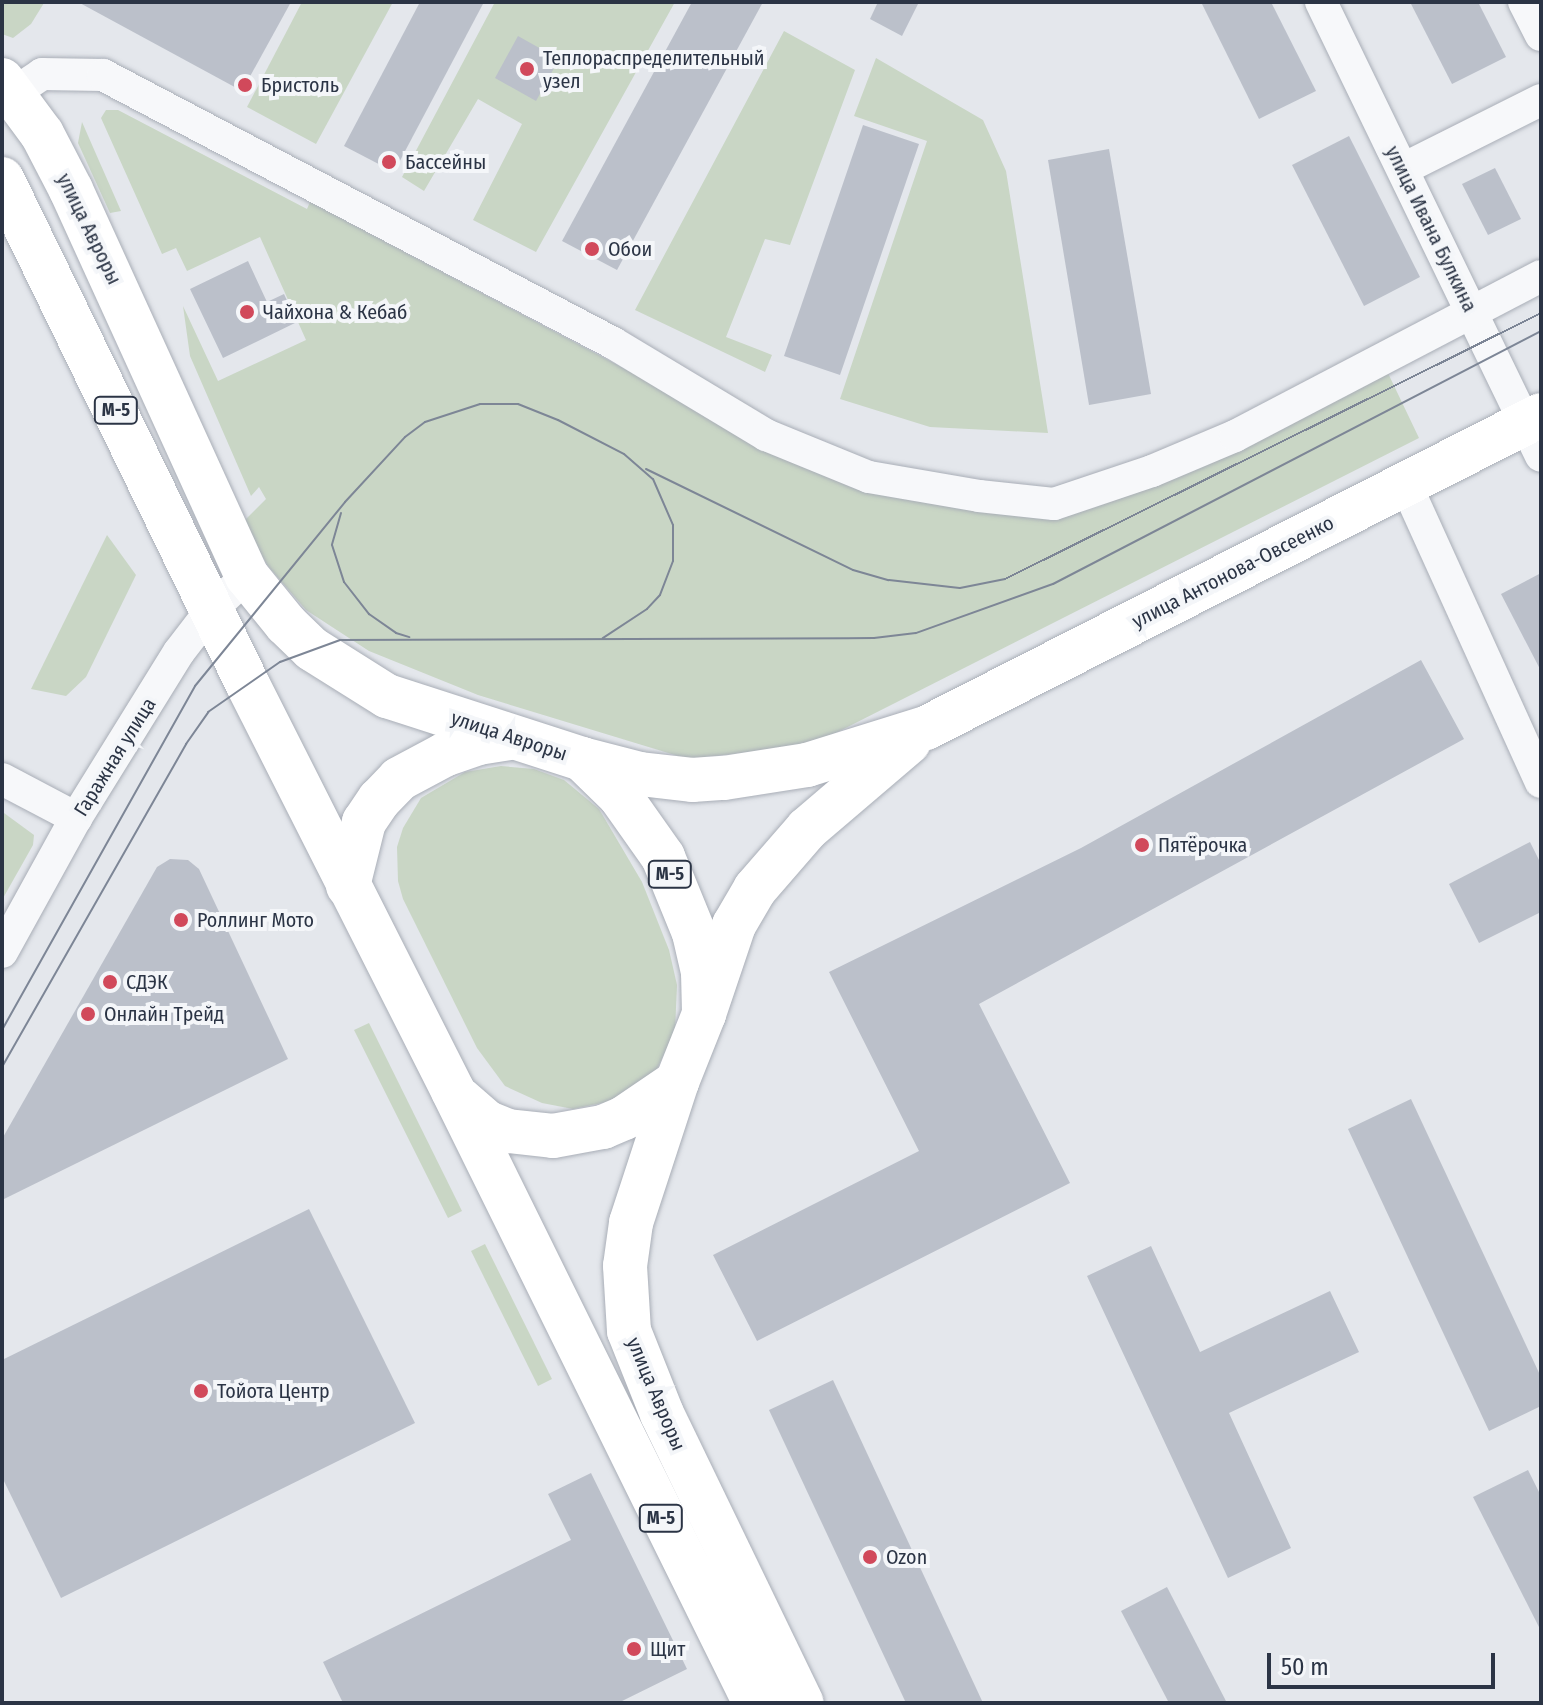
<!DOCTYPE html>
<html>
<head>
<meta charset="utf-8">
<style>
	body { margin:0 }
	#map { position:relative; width:1543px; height:1705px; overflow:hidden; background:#e4e7ec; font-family:"Fira Sans Condensed",sans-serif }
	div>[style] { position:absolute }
	.green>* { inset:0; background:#c9d6c5 }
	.building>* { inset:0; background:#bbc0ca }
	.roads { filter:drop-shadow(0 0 2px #a9aeb7) drop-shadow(0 0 2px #a9aeb7) }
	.minor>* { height:32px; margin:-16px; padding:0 16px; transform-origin:16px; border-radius:16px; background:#f7f8fa }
	.secondary>* { height:44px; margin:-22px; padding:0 22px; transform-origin:22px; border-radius:22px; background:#fff }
	.primary>* { height:44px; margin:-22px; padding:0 22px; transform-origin:22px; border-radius:22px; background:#fff }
	.tram>* { height:2px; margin:-1px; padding:0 1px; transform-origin:1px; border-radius:1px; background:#7d8696 }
	.dots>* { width:22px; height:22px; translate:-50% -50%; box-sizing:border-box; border:4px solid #f4f6f9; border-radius:50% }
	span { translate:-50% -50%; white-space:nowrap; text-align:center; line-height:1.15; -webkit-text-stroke:8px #f4f6f9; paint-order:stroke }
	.shield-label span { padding:2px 6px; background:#f4f6f9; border:2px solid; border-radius:6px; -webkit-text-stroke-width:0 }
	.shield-label { font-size:18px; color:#2b3445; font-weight:700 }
	.poi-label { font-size:20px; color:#2b3445 }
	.left { translate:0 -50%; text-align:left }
	.street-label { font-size:20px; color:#2b3445 }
	.frame { position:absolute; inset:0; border:4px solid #2b3445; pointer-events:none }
	.scale { position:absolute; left:1267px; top:1653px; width:228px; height:36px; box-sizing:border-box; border:4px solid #2b3445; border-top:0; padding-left:10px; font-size:24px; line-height:28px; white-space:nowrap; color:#2b3445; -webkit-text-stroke:6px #f4f6f9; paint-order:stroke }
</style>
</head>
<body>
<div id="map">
	<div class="green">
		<div style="clip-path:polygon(2px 2px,41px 2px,44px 3px,31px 24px,13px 38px,2px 34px)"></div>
		<div style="clip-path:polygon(302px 2px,393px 2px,316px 144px,247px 107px)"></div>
		<div style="clip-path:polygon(495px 2px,675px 2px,536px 252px,473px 220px,522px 124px,478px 99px,424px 191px,402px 177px)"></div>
		<div style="clip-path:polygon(784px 31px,855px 70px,790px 245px,765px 239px,726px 337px,772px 355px,765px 372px,635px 310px)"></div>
		<div style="clip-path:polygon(876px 58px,983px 120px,1006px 171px,1048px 433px,930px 427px,840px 399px,927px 141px,854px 116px)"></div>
		<div style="clip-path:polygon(106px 110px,118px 110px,307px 209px,310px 202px,778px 450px,870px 491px,1120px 493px,1386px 369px,1419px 438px,812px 745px,688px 759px,478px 695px,369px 651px,306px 610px,268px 566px,242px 523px,266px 499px,259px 487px,251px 496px,190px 356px,183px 306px,218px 381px,306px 340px,260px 237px,187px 271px,176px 248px,162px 254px,101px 118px)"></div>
		<div style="clip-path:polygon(82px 122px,121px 211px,110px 213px,78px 143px)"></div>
		<div style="clip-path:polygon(107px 535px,136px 575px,86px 677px,66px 696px,31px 689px)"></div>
		<div style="clip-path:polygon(501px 766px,534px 769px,564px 780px,599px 809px,642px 882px,669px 950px,677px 985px,675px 1031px,656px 1071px,621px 1099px,573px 1109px,542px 1103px,505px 1086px,477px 1048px,403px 899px,398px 881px,397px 847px,403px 828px,421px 798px,465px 772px)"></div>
		<div style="clip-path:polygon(4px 813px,34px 835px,33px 845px,2px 900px)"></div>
		<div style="clip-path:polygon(369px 1023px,462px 1211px,448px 1218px,354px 1030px)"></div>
		<div style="clip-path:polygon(485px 1244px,552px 1379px,538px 1386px,471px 1251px)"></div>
	</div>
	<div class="building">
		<div style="clip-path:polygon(78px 2px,291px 2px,242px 91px)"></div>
		<div style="clip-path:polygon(420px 2px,484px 2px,394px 172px,344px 146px)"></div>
		<div style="clip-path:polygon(692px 2px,763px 2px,617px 270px,562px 241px)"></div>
		<div style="clip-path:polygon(878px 2px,919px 2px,902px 36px,870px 19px)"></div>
		<div style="clip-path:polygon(1201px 2px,1271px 2px,1316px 91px,1259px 119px)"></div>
		<div style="clip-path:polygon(1410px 2px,1478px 2px,1506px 57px,1452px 84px)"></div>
		<div style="clip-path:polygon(518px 36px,559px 59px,536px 101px,495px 78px)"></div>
		<div style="clip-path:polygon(863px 125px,919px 144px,840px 375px,784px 356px)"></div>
		<div style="clip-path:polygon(1349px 136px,1420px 277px,1364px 306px,1292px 165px)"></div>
		<div style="clip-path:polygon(1109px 149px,1151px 394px,1089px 405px,1048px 160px)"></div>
		<div style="clip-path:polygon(1495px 168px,1521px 219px,1488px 235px,1462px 184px)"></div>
		<div style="clip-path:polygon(248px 261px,267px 302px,284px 294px,297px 322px,223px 358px,190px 289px)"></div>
		<div style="clip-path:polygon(1541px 573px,1541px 671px,1501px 594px)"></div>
		<div style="clip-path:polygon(1421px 660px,1464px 739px,979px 1004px,1070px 1183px,757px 1341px,713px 1255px,919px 1151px,829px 972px,1081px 848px)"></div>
		<div style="clip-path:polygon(1530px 842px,1541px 864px,1541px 912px,1479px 943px,1449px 884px)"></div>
		<div style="clip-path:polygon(170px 859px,188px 860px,199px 869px,288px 1059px,2px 1200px,2px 1139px,157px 867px)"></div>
		<div style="clip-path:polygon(1411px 1099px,1541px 1377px,1541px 1406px,1489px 1431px,1348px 1129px)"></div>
		<div style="clip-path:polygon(309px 1209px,415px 1423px,61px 1598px,2px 1477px,2px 1360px)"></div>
		<div style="clip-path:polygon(1151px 1246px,1200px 1352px,1330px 1291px,1359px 1352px,1229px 1413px,1291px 1548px,1228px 1578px,1087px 1276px)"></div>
		<div style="clip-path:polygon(833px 1380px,983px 1703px,906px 1703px,769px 1410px)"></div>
		<div style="clip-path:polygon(1528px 1470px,1541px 1496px,1541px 1631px,1473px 1497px)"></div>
		<div style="clip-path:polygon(591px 1473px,687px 1669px,618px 1703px,343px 1703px,323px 1662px,571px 1540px,548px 1494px)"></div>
		<div style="clip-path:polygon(1167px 1587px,1227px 1703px,1169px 1703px,1121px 1611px)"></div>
	</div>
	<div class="roads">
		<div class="minor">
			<div style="left:1321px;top:2px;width:504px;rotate:64.15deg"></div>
			<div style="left:1524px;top:2px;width:37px;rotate:63deg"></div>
			<div style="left:14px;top:93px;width:34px;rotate:-34deg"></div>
			<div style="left:42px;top:74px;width:61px;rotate:0.9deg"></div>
			<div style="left:103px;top:75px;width:576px;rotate:27.72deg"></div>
			<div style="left:613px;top:343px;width:179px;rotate:31deg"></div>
			<div style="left:766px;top:435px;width:111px;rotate:22.2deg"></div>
			<div style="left:869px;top:477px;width:112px;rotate:9.8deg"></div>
			<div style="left:979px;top:496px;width:75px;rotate:6.1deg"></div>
			<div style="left:1054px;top:504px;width:103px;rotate:-18.6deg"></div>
			<div style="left:1152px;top:471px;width:90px;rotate:-22.9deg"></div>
			<div style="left:1235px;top:436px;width:345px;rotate:-27.6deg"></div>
			<div style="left:1403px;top:169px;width:154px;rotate:-26.6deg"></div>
			<div style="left:1406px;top:485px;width:326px;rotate:65.6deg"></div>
			<div style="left:2px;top:779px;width:84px;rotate:27.8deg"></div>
			<div style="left:2px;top:952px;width:153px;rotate:-61.1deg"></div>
			<div style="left:76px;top:818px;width:195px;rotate:-58.2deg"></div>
			<div style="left:179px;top:652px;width:54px;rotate:-52.5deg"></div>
			<div style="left:212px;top:609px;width:48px;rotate:-43.3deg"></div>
		</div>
		<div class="secondary">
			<div style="left:582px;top:759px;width:60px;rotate:14.5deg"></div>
			<div style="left:640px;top:774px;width:52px;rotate:6.6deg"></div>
			<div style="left:692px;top:780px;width:32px;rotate:-4deg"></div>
			<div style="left:724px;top:778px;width:84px;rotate:-8.9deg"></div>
			<div style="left:807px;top:765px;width:125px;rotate:-17.3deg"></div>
			<div style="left:926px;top:728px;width:690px;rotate:-26.97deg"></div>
			<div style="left:704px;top:1014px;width:94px;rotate:-71.4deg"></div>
			<div style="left:734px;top:925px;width:42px;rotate:-59.7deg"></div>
			<div style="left:755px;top:889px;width:79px;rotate:-49.1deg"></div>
			<div style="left:807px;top:829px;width:134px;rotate:-40.5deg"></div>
		</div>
		<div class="primary">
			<div style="left:2px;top:80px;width:67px;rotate:53.5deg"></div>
			<div style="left:42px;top:134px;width:63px;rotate:62.6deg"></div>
			<div style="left:71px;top:190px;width:424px;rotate:65.5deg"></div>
			<div style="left:247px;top:576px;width:62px;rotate:50.9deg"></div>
			<div style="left:286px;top:624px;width:36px;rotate:44deg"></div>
			<div style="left:312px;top:649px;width:89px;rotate:32.1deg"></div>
			<div style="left:387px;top:696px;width:205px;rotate:17.9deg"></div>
			<div style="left:582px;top:759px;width:53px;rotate:44.2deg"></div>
			<div style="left:620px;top:796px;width:75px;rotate:54.8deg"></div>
			<div style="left:663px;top:857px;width:82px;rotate:67.8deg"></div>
			<div style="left:694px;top:933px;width:40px;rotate:77deg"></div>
			<div style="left:703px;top:972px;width:42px;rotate:88.6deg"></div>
			<div style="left:704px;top:1014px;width:73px;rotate:111.7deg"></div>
			<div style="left:677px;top:1082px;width:148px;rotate:108.1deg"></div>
			<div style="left:631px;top:1223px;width:43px;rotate:97.9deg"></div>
			<div style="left:625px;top:1266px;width:65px;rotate:86.5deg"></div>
			<div style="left:629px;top:1331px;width:89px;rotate:68.3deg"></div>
			<div style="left:662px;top:1414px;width:321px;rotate:64.2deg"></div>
			<div style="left:2px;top:179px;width:563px;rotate:64.07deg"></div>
			<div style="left:248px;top:685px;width:455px;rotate:63.2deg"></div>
			<div style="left:453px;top:1091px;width:682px;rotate:63.74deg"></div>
			<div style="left:348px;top:886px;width:66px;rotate:-76deg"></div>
			<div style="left:364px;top:822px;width:27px;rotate:-56deg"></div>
			<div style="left:379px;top:800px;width:29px;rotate:-46deg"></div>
			<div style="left:399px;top:779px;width:51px;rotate:-28.1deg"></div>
			<div style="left:444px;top:755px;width:36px;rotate:-19deg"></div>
			<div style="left:478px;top:743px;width:32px;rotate:-9deg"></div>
			<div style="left:460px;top:1099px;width:37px;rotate:41deg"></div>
			<div style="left:488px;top:1123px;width:22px;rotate:22deg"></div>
			<div style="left:508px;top:1131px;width:45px;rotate:6.3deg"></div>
			<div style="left:553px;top:1136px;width:51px;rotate:-10.2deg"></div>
			<div style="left:603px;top:1127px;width:23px;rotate:-23deg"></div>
			<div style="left:624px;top:1118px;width:64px;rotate:-34.2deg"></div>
		</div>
	</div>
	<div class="tram">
		<div style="left:646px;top:469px;width:230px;rotate:26deg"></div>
		<div style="left:853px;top:570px;width:37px;rotate:16deg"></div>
		<div style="left:889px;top:580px;width:71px;rotate:6.4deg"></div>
		<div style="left:960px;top:588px;width:46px;rotate:-11.3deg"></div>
		<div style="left:1005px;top:579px;width:598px;rotate:-26.39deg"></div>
		<div style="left:341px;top:513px;width:33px;rotate:106deg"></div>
		<div style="left:332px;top:545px;width:39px;rotate:72deg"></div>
		<div style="left:344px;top:582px;width:41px;rotate:52deg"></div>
		<div style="left:369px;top:614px;width:33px;rotate:35deg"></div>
		<div style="left:396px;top:633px;width:14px;rotate:17deg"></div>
		<div style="left:2px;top:1030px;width:394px;rotate:-60.7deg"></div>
		<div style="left:195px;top:686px;width:237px;rotate:-50.8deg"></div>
		<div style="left:345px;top:502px;width:88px;rotate:-47.3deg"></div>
		<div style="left:405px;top:437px;width:25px;rotate:-37deg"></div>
		<div style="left:425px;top:422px;width:58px;rotate:-18.1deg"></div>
		<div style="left:480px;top:404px;width:38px"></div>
		<div style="left:518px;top:404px;width:43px;rotate:21.8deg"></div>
		<div style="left:558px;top:420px;width:74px;rotate:27.3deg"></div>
		<div style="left:624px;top:454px;width:38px;rotate:41deg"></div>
		<div style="left:653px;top:479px;width:50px;rotate:66.5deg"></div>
		<div style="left:673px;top:525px;width:36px;rotate:90deg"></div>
		<div style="left:673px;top:561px;width:36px;rotate:111deg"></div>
		<div style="left:660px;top:595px;width:19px;rotate:133deg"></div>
		<div style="left:647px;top:609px;width:53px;rotate:146.6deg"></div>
		<div style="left:2px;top:1067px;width:372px;rotate:-60.3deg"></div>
		<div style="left:186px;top:744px;width:39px;rotate:-55deg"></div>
		<div style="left:208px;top:712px;width:88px;rotate:-34.8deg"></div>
		<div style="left:280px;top:662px;width:64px;rotate:-20.1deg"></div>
		<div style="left:340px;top:640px;width:534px;rotate:-0.21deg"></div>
		<div style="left:874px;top:638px;width:42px;rotate:-6.8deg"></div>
		<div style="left:916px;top:633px;width:145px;rotate:-19.7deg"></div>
		<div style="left:1053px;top:584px;width:550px;rotate:-27.4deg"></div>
	</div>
	<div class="dots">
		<div style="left:527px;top:69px;background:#d1495b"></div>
		<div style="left:245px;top:85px;background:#d1495b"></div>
		<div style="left:389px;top:162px;background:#d1495b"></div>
		<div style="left:592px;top:249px;background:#d1495b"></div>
		<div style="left:247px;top:312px;background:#d1495b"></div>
		<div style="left:1142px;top:845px;background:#d1495b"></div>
		<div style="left:181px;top:920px;background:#d1495b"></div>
		<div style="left:110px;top:982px;background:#d1495b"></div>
		<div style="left:88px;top:1014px;background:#d1495b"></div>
		<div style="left:201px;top:1391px;background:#d1495b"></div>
		<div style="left:870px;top:1557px;background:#d1495b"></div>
		<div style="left:634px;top:1649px;background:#d1495b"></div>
	</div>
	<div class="shield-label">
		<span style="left:116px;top:410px">М-5</span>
		<span style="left:670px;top:874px">М-5</span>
		<span style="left:661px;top:1518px">М-5</span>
	</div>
	<div class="poi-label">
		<span class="left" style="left:543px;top:70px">Теплораспределительный<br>узел</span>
		<span class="left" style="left:261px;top:85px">Бристоль</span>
		<span class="left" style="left:405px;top:162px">Бассейны</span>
		<span class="left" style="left:608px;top:249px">Обои</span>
		<span class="left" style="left:263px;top:312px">Чайхона &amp; Кебаб</span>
		<span class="left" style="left:1158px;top:845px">Пятёрочка</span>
		<span class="left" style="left:197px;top:920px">Роллинг Мото</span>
		<span class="left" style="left:126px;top:982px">СДЭК</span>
		<span class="left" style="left:104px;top:1014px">Онлайн Трейд</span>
		<span class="left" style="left:217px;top:1391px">Тойота Центр</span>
		<span class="left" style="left:886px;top:1557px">Ozon</span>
		<span class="left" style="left:650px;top:1649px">Щит</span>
	</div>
	<div class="street-label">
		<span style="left:89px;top:229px;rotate:64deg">улица Авроры</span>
		<span style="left:1431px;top:229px;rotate:64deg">улица Ивана Булкина</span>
		<span style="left:1233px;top:572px;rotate:-27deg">улица Антонова-Овсеенко</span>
		<span style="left:509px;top:736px;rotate:18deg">улица Авроры</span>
		<span style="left:115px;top:757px;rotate:-58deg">Гаражная улица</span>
		<span style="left:656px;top:1394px;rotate:67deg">улица Авроры</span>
	</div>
	<div class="frame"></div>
	<div class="scale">50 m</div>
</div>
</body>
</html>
